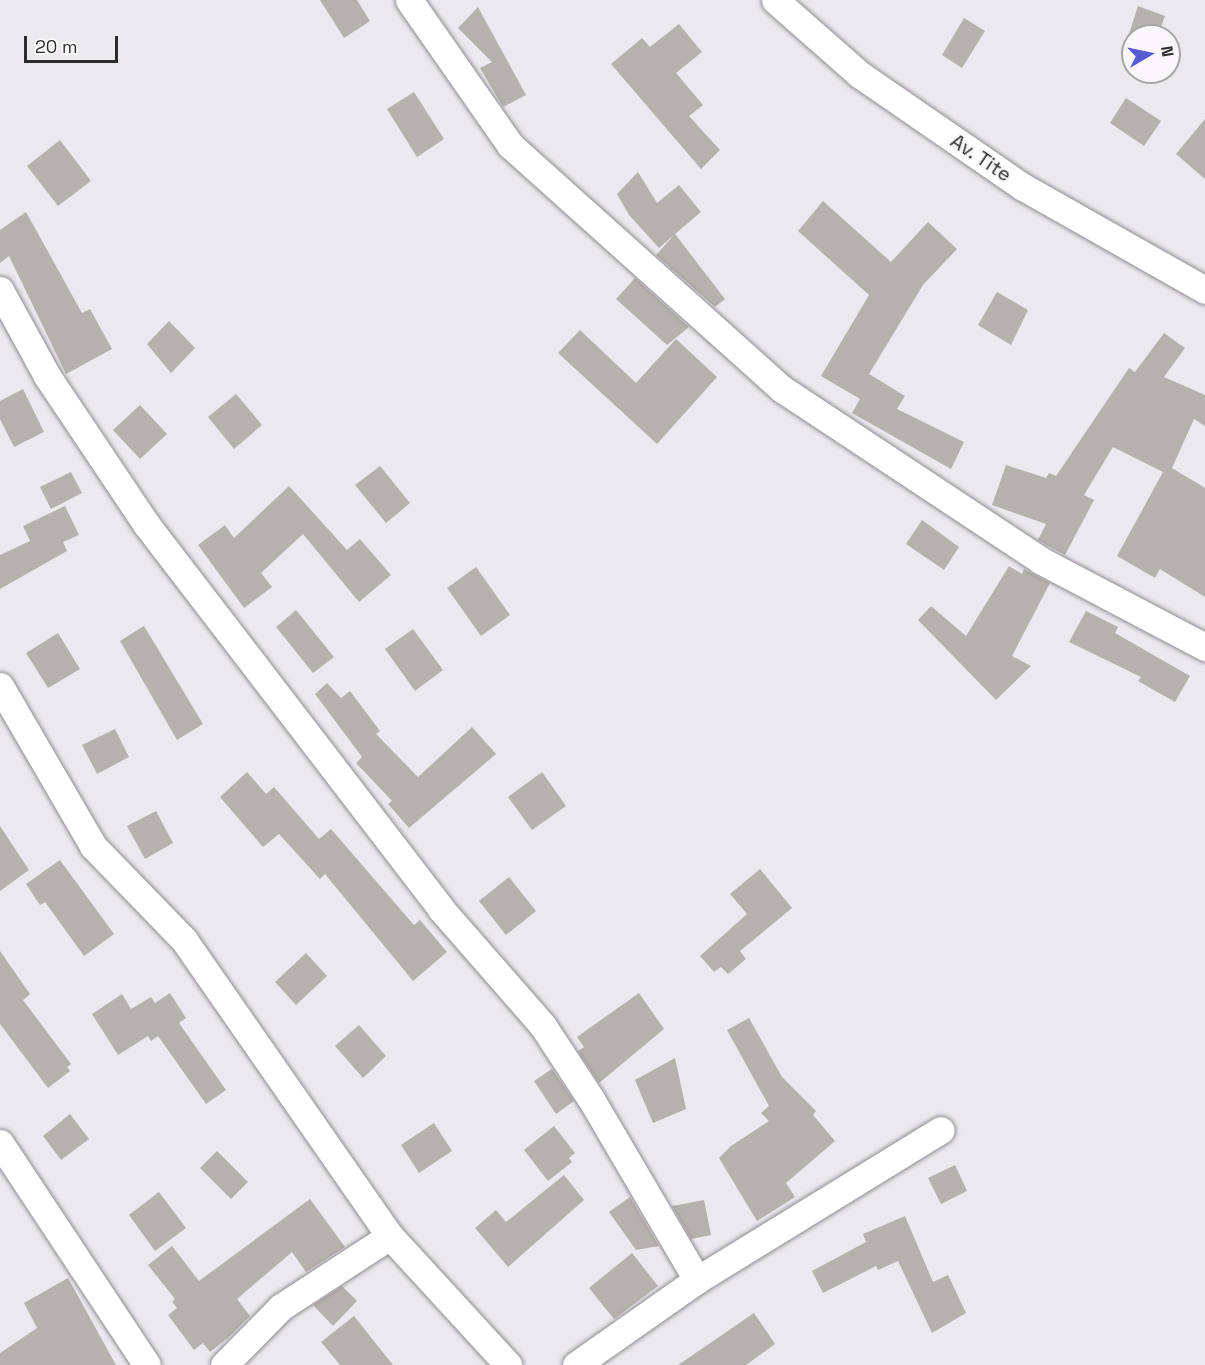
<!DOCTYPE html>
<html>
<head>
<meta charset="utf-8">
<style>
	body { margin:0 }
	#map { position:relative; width:1205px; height:1365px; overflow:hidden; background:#ece9ee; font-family:"Space Grotesk",sans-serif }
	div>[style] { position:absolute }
	.building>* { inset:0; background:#b5b1ac }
	.roads { filter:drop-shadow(0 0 2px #908c91) drop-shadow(0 0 2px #908c91) }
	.minor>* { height:27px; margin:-13.5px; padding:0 13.5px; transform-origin:13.5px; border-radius:13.5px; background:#fff }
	span { translate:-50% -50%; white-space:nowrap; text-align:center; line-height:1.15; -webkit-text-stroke:4.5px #faf6fb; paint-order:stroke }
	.street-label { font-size:20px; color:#2c2b2d }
	.north { position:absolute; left:1121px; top:24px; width:60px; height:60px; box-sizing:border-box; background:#faf6fb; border:2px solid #a8a5a9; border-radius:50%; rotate:81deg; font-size:16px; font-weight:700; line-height:24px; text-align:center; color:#2c2b2d }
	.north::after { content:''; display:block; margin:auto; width:21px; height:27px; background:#555ad1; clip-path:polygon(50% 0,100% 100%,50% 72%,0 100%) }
	.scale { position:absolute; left:24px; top:36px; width:94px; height:27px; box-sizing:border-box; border:3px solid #2c2b2d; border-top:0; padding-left:8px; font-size:18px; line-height:21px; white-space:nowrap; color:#2c2b2d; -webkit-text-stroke:4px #faf6fb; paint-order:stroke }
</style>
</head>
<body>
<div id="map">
	<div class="building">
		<div style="clip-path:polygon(320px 0,357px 0,370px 21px,344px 38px)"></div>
		<div style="clip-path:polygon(1138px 6px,1165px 16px,1158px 36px,1128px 37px)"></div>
		<div style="clip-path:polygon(478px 7px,526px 95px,503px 107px,480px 68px,492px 62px,458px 28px)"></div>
		<div style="clip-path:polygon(964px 18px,985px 31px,962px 68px,942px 55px)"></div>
		<div style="clip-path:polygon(679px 24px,702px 52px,676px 73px,703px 105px,689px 116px,720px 150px,701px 169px,611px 64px,642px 38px,650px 47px)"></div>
		<div style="clip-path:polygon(414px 92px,444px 139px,417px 157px,387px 109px)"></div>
		<div style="clip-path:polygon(1126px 98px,1161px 121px,1144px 146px,1110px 123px)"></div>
		<div style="clip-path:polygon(1205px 119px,1205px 179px,1176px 154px)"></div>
		<div style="clip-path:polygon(60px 140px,91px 181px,58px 206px,27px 166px)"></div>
		<div style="clip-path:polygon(638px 172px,657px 203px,679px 185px,701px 212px,675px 234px,725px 299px,715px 307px,656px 255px,674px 235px,659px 248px,629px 215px,617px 194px)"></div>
		<div style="clip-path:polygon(823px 201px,891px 262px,928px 222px,957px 249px,923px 285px,869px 374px,905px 396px,897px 409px,964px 442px,951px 469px,852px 413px,860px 399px,821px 376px,869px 295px,798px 231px)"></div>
		<div style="clip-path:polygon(26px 212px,82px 313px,90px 309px,112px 349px,66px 374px,9px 256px,0 263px,0 230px)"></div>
		<div style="clip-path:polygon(635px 278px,689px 327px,667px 345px,616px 299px)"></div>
		<div style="clip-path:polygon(997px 292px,1028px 310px,1011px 345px,978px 325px)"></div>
		<div style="clip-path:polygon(169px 321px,195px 348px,171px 373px,147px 344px)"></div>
		<div style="clip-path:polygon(580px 330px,636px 383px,676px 339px,717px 377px,657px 444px,558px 353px)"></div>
		<div style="clip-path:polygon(1164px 333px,1185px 348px,1164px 377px,1205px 395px,1205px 426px,1194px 419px,1172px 468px,1205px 488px,1205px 597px,1160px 569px,1155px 578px,1117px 556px,1163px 472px,1113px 447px,1084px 495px,1094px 500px,1065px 555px,1038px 540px,1046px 524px,992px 505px,1006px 465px,1046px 478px,1049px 473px,1056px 476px,1129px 368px,1135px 372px)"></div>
		<div style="clip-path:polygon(23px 389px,44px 432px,14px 447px,0 419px,0 401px)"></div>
		<div style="clip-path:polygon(236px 394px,262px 425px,234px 449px,208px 417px)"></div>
		<div style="clip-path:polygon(140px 405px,167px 434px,140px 459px,113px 430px)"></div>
		<div style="clip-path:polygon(380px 466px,410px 503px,386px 523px,355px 485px)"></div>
		<div style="clip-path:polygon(71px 472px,82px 493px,51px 509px,40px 487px)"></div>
		<div style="clip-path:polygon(289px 486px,347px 550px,360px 539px,391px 575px,359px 602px,303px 534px,261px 573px,272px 587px,244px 608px,198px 545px,225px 525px,234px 538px)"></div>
		<div style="clip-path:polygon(65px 506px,79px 535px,63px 542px,67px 551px,0 589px,0 555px,30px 541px,23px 526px)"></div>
		<div style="clip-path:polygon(922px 520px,959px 547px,944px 570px,906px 544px)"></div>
		<div style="clip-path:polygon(1009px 566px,1022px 574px,1024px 569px,1050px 583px,1012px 656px,1031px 666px,996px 700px,918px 620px,931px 606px,966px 636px)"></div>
		<div style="clip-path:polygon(476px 567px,510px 615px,481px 636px,447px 588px)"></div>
		<div style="clip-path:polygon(296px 610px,334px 657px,313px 673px,276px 627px)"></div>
		<div style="clip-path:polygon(1086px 611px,1118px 627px,1115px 633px,1190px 676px,1175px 702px,1138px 681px,1141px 677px,1069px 642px)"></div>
		<div style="clip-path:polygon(144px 626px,203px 724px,177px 740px,120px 641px)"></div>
		<div style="clip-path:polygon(413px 629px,443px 670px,415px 691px,385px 649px)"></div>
		<div style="clip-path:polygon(58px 633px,80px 669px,48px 688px,26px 653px)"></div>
		<div style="clip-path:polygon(327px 683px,341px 698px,350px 691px,380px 731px,376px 734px,418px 777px,472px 727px,496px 754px,409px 828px,388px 804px,392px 801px,356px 763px,362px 757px,315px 694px)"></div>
		<div style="clip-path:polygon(115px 729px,129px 757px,97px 774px,82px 745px)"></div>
		<div style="clip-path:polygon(247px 772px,266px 794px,274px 787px,319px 839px,331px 829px,414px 925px,420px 920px,447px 952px,413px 981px,325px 874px,320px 879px,279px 834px,263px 847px,220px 797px)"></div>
		<div style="clip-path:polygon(542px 772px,566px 806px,532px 830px,508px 797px)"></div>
		<div style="clip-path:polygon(156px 811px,173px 843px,145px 859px,127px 826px)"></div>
		<div style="clip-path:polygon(0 826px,29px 870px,0 891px)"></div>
		<div style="clip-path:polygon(60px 860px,114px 934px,84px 956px,45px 902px,40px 905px,26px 884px)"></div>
		<div style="clip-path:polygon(760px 869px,792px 908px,740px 951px,746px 959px,728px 974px,721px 967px,714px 972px,700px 956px,747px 914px,730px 894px)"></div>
		<div style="clip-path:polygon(509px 877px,536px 911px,506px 935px,479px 901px)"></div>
		<div style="clip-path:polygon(0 951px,30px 994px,23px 1000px,71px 1064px,67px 1067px,70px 1071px,48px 1088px,0 1024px)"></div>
		<div style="clip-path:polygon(306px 953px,327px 976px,296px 1005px,275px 982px)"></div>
		<div style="clip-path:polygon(170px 993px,186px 1018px,179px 1023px,226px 1090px,206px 1104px,158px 1036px,151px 1041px,148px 1036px,118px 1055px,92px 1014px,122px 994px,131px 1009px,151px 997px,155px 1003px)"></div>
		<div style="clip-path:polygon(639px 993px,664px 1029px,599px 1083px,578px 1051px,584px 1047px,577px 1037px)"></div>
		<div style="clip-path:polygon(749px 1018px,782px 1077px,816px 1111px,813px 1115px,835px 1141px,786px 1183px,795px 1197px,757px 1221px,719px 1158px,731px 1146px,769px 1121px,761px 1113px,769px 1106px,727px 1030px)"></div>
		<div style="clip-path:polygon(359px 1025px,386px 1056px,363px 1078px,335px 1046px)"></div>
		<div style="clip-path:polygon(675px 1058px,686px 1109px,653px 1123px,635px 1080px)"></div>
		<div style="clip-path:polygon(552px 1069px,574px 1101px,556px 1114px,534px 1081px)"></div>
		<div style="clip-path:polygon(70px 1114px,89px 1139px,61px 1160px,43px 1136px)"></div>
		<div style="clip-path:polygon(434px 1123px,452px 1151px,419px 1173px,401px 1145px)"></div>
		<div style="clip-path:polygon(554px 1126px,575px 1153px,569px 1158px,572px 1162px,548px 1181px,524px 1150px)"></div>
		<div style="clip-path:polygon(217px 1151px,248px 1182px,231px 1199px,200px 1168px)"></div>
		<div style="clip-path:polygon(955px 1165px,967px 1191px,941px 1204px,928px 1178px)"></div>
		<div style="clip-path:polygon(564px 1175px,584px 1200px,508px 1267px,475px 1228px,496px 1210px,506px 1222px)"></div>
		<div style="clip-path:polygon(159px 1192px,186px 1228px,155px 1251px,129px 1215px)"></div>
		<div style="clip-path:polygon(630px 1197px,659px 1246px,636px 1250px,609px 1212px)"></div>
		<div style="clip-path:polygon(310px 1199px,345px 1247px,306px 1272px,292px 1252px,237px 1299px,250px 1316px,229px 1337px,210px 1352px,203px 1343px,194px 1350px,168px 1315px,177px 1308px,172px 1302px,175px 1299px,148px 1265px,172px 1246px,199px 1281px)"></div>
		<div style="clip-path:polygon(704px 1200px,711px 1235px,691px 1239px,672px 1206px)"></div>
		<div style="clip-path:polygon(905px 1216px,933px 1282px,948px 1275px,966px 1313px,932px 1333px,898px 1261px,878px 1270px,876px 1266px,823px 1293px,812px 1271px,866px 1242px,863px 1234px)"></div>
		<div style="clip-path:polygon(632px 1253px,658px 1286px,614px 1319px,589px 1288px)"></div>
		<div style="clip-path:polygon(68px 1278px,116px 1365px,0 1365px,0 1353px,37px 1328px,24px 1303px)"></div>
		<div style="clip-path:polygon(342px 1286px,357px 1301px,333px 1326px,313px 1305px)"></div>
		<div style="clip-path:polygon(754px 1313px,775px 1344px,746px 1365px,678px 1365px)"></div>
		<div style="clip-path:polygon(354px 1316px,393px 1365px,340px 1365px,321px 1342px)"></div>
	</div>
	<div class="roads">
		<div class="minor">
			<div style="left:409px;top:0;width:177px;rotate:55.1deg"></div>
			<div style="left:510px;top:145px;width:365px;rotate:41.9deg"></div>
			<div style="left:782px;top:389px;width:310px;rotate:33.5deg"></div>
			<div style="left:1040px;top:560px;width:187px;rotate:27.8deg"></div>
			<div style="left:775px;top:0;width:112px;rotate:41.4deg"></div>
			<div style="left:859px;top:74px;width:199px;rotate:34.6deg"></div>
			<div style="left:1023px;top:187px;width:209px;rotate:29.5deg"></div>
			<div style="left:0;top:290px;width:98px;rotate:61.3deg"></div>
			<div style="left:47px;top:376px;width:178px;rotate:56.2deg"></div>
			<div style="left:146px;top:524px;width:485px;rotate:52.5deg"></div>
			<div style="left:441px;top:909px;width:155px;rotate:48.9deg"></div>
			<div style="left:543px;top:1026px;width:87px;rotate:56.7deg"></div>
			<div style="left:591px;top:1099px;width:210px;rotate:59.6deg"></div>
			<div style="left:0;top:686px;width:185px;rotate:59.8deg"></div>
			<div style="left:93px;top:846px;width:131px;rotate:45.9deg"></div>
			<div style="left:184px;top:940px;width:361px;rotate:55.2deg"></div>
			<div style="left:390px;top:1236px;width:175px;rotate:47.5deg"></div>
			<div style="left:0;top:1143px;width:266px;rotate:56.5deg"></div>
			<div style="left:224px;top:1365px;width:81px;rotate:-45.5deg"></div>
			<div style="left:281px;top:1307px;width:130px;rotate:-33.1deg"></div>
			<div style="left:576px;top:1365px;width:148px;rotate:-35.1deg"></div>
			<div style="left:697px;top:1280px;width:286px;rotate:-31.6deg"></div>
		</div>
	</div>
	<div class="street-label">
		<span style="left:981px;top:158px;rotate:34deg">Av. Tite</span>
	</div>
	<div class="north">N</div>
	<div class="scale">20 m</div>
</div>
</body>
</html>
